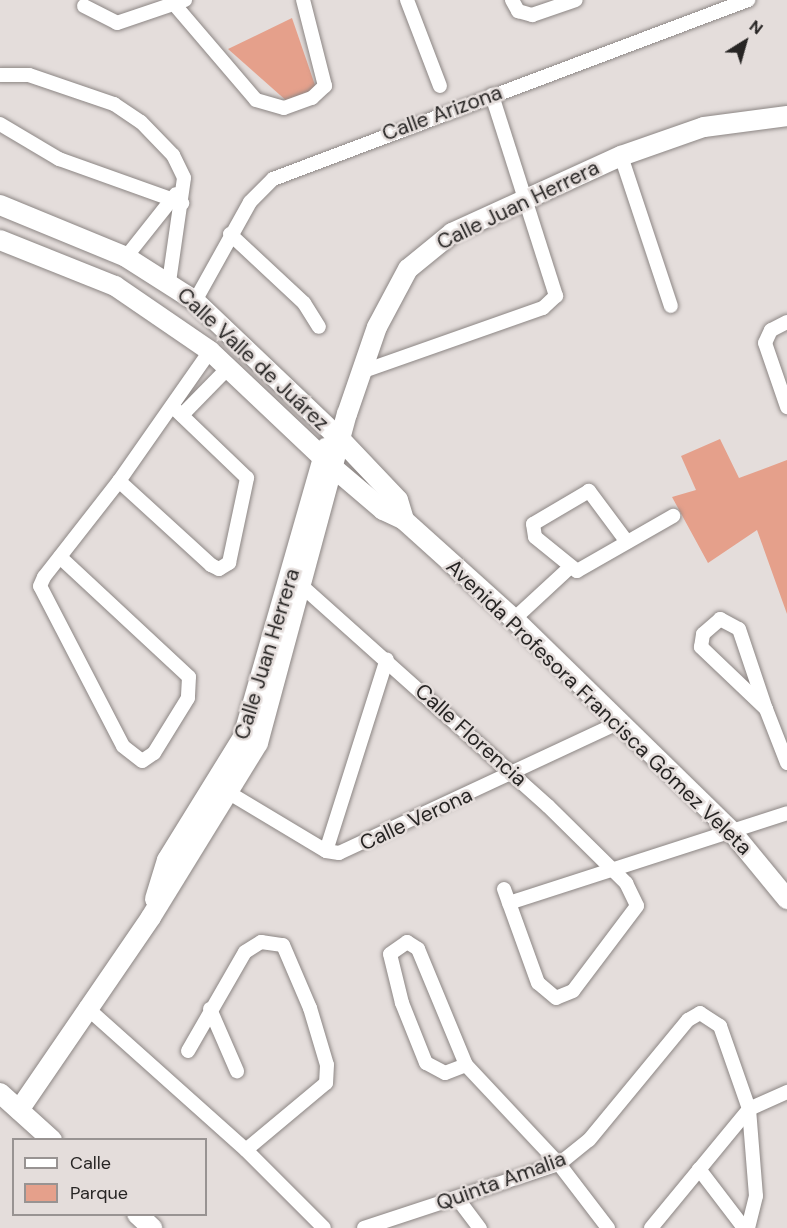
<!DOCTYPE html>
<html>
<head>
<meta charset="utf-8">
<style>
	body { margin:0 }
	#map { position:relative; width:787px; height:1228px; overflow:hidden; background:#e4dddb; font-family:"DM Sans",sans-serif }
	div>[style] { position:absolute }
	.green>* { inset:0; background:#e5a08b }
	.roads { filter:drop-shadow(0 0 2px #8c8684) drop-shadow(0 0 2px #8c8684) }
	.street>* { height:14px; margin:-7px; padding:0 7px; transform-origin:7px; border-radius:7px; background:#fff }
	.secondary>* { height:20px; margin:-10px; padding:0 10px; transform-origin:10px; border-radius:10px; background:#fff }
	span { translate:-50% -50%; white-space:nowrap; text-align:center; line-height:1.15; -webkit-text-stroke:5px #e4dddb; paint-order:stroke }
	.street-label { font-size:21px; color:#272524 }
	.legend { position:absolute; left:12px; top:1138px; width:195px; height:78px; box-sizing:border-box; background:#e4dddb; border:2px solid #989392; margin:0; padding:8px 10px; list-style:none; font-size:18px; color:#272524 }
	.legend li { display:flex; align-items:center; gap:12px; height:30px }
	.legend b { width:30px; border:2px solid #989392 }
	.north { position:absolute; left:715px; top:12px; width:60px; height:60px; -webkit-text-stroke:4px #e4dddb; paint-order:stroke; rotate:37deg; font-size:16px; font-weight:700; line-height:24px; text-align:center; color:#272524 }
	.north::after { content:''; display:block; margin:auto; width:21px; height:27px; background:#272524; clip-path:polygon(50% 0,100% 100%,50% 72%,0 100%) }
</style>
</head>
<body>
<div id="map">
	<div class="green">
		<div style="clip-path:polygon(292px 18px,317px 91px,289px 103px,228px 49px)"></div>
		<div style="clip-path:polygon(720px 439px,739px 478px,787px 460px,787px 614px,757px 530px,708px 563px,672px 497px,696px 490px,681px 456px)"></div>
	</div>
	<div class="roads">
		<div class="street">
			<div style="left:407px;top:0;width:92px;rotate:69deg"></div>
			<div style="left:512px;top:0;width:13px;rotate:61deg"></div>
			<div style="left:518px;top:11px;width:15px;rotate:16deg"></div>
			<div style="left:532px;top:15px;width:46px;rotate:-18.8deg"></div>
			<div style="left:174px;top:4px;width:126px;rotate:49.5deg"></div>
			<div style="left:256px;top:100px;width:29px;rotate:16deg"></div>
			<div style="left:284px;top:108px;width:30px;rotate:-20deg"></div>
			<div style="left:312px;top:98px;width:18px;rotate:-43deg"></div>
			<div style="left:325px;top:86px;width:89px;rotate:-104.3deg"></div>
			<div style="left:84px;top:6px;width:37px;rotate:27deg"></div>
			<div style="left:117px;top:23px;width:72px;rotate:-18.7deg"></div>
			<div style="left:0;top:75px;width:29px"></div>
			<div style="left:29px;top:75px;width:90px;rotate:18.8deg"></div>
			<div style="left:114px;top:104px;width:32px;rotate:34deg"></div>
			<div style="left:141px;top:122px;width:46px;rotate:45.9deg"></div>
			<div style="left:173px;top:155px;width:25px;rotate:64deg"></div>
			<div style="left:184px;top:178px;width:105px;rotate:98.2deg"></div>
			<div style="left:0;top:124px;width:69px;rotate:30.7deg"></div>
			<div style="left:59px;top:159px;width:131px;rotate:19.7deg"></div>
			<div style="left:621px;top:156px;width:158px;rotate:71.6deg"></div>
			<div style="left:230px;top:234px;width:101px;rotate:43deg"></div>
			<div style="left:304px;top:303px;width:28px;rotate:58deg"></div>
			<div style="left:126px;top:257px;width:80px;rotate:-51.6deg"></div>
			<div style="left:195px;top:301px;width:113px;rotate:-60.9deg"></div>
			<div style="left:250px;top:202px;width:33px;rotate:-45deg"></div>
			<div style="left:273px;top:179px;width:508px;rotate:-20.65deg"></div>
			<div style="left:787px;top:322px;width:18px;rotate:153deg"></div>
			<div style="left:771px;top:330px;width:14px;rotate:115deg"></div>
			<div style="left:765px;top:343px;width:68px;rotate:71deg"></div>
			<div style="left:361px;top:372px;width:193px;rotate:-19.4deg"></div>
			<div style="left:543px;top:308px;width:18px;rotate:-43deg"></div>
			<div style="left:556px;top:296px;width:211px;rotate:-107.7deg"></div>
			<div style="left:182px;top:415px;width:67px;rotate:-45.6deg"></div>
			<div style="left:119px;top:481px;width:125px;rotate:42.4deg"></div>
			<div style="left:211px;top:565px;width:9px;rotate:27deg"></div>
			<div style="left:219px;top:569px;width:12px;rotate:-31deg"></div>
			<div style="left:229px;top:563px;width:87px;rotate:-78deg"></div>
			<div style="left:247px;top:478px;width:104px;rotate:-136.2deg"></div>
			<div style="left:627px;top:542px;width:64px;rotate:-126.7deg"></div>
			<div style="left:589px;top:491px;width:65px;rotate:149.5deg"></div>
			<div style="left:533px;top:524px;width:13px;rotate:81deg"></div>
			<div style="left:535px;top:537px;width:54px;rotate:39deg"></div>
			<div style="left:577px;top:571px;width:111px;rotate:-29.8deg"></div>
			<div style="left:60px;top:557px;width:176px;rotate:42.9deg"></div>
			<div style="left:189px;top:677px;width:21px;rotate:93deg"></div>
			<div style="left:188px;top:698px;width:65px;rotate:121.7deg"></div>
			<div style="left:154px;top:753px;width:14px;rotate:146deg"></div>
			<div style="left:142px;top:761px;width:24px;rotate:-142deg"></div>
			<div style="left:123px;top:746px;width:180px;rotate:-117.4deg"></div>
			<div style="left:40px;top:586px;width:10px;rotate:-66deg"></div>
			<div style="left:44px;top:577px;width:122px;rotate:-52deg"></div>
			<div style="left:119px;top:481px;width:159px;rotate:-55deg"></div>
			<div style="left:294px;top:579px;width:341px;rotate:41.8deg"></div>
			<div style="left:548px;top:806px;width:110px;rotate:44.6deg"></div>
			<div style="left:626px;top:883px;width:25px;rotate:64deg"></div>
			<div style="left:637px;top:906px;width:106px;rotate:127deg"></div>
			<div style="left:573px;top:991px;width:18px;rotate:158deg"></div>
			<div style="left:556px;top:998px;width:23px;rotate:-140deg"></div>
			<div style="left:538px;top:983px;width:100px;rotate:-109.9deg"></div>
			<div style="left:514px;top:619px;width:75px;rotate:-42.8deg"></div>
			<div style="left:720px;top:619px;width:21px;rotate:28deg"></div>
			<div style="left:739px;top:629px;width:84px;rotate:71.4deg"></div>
			<div style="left:766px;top:709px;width:90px;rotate:-136.4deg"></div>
			<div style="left:701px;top:647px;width:13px;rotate:-81deg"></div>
			<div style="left:703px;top:634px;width:23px;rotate:-41deg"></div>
			<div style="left:766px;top:709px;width:58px;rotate:68.7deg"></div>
			<div style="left:221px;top:788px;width:122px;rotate:31deg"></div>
			<div style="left:326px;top:851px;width:13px;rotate:9deg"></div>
			<div style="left:339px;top:853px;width:310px;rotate:-25deg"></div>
			<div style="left:326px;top:851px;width:201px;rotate:-72.4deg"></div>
			<div style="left:509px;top:903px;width:292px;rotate:-17.9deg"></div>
			<div style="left:407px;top:942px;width:13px;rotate:32deg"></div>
			<div style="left:418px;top:949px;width:126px;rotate:67.5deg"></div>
			<div style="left:466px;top:1065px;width:22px;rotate:159deg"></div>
			<div style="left:445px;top:1073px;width:21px;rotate:-152deg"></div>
			<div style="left:426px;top:1063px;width:65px;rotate:-111.8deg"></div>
			<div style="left:402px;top:1003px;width:50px;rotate:-103.8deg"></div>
			<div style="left:390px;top:954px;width:21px;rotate:-35deg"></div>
			<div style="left:86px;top:1007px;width:215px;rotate:41.8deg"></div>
			<div style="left:246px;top:1150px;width:110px;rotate:45deg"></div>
			<div style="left:210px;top:1009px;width:68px;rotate:66.5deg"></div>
			<div style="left:188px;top:1051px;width:114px;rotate:-60.1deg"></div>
			<div style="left:245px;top:952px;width:19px;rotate:-32deg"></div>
			<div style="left:261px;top:942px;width:22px;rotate:8deg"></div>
			<div style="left:283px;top:945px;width:69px;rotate:66.8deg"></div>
			<div style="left:310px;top:1008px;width:59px;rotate:73.4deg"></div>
			<div style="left:327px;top:1065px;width:18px;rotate:93deg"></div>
			<div style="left:326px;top:1083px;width:104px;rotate:140.1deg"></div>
			<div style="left:466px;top:1065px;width:136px;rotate:46.8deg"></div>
			<div style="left:559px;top:1164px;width:81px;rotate:52.6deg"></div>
			<div style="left:699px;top:1169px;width:74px;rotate:52.7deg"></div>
			<div style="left:457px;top:1198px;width:38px;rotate:53deg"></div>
			<div style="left:364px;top:1228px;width:205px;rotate:-18.2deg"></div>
			<div style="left:559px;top:1164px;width:38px;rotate:-39deg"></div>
			<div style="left:589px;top:1140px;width:156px;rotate:-50.5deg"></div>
			<div style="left:688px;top:1020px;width:14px;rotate:-30deg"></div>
			<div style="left:700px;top:1013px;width:24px;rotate:33deg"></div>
			<div style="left:720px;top:1026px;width:88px;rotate:70.7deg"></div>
			<div style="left:749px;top:1109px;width:87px;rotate:85.4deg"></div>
			<div style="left:756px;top:1196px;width:33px;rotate:104deg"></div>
			<div style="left:651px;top:1228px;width:154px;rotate:-50.5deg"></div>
			<div style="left:749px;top:1109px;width:42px;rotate:-24.1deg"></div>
		</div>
		<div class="secondary">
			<div style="left:0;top:205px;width:136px;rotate:22.4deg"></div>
			<div style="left:126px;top:257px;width:82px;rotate:32.5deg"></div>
			<div style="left:195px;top:301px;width:203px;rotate:43.6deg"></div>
			<div style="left:342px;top:441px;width:81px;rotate:46.5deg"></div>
			<div style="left:398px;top:500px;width:21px;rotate:73deg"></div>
			<div style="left:0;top:240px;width:124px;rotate:21.8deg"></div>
			<div style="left:115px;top:286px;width:115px;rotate:34.4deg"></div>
			<div style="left:210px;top:351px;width:173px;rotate:43.4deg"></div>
			<div style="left:336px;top:470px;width:62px;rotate:40.4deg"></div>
			<div style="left:383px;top:510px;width:23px;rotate:25deg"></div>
			<div style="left:404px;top:520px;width:148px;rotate:42deg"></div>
			<div style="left:514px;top:619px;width:305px;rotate:44.3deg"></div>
			<div style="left:732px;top:832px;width:87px;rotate:50.6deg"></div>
			<div style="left:155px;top:899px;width:41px;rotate:-72.9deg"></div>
			<div style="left:167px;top:860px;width:145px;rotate:-58.3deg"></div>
			<div style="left:243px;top:737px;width:301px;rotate:-74deg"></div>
			<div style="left:0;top:1093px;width:70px;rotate:42.1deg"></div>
			<div style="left:19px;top:1110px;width:234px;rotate:-55.6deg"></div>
			<div style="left:151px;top:917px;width:204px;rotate:-58.4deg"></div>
			<div style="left:258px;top:743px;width:341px;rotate:-74.9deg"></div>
			<div style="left:347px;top:414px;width:92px;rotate:-71deg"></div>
			<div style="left:377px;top:327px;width:66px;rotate:-61.9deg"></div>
			<div style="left:408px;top:269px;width:57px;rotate:-39.3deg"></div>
			<div style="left:452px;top:233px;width:186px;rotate:-24.5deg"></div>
			<div style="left:621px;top:156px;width:88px;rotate:-19.3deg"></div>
			<div style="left:704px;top:127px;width:84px;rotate:-7.5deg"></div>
			<div style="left:137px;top:1214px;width:21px;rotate:43deg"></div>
		</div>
	</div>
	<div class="street-label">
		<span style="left:442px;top:113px;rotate:-20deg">Calle Arizona</span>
		<span style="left:518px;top:205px;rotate:-26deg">Calle Juan Herrera</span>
		<span style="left:253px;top:359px;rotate:43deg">Calle Valle de Juárez</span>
		<span style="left:267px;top:654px;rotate:-73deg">Calle Juan Herrera</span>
		<span style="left:599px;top:707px;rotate:44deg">Avenida Profesora Francisca Gómez Veleta</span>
		<span style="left:471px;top:735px;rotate:42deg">Calle Florencia</span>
		<span style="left:416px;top:819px;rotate:-25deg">Calle Verona</span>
		<span style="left:501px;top:1181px;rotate:-20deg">Quinta Amalia</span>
	</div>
	<ul class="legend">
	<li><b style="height:8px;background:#fff"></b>Calle</li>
	<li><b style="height:16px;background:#e5a08b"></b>Parque</li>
	</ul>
	<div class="north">N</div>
</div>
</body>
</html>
